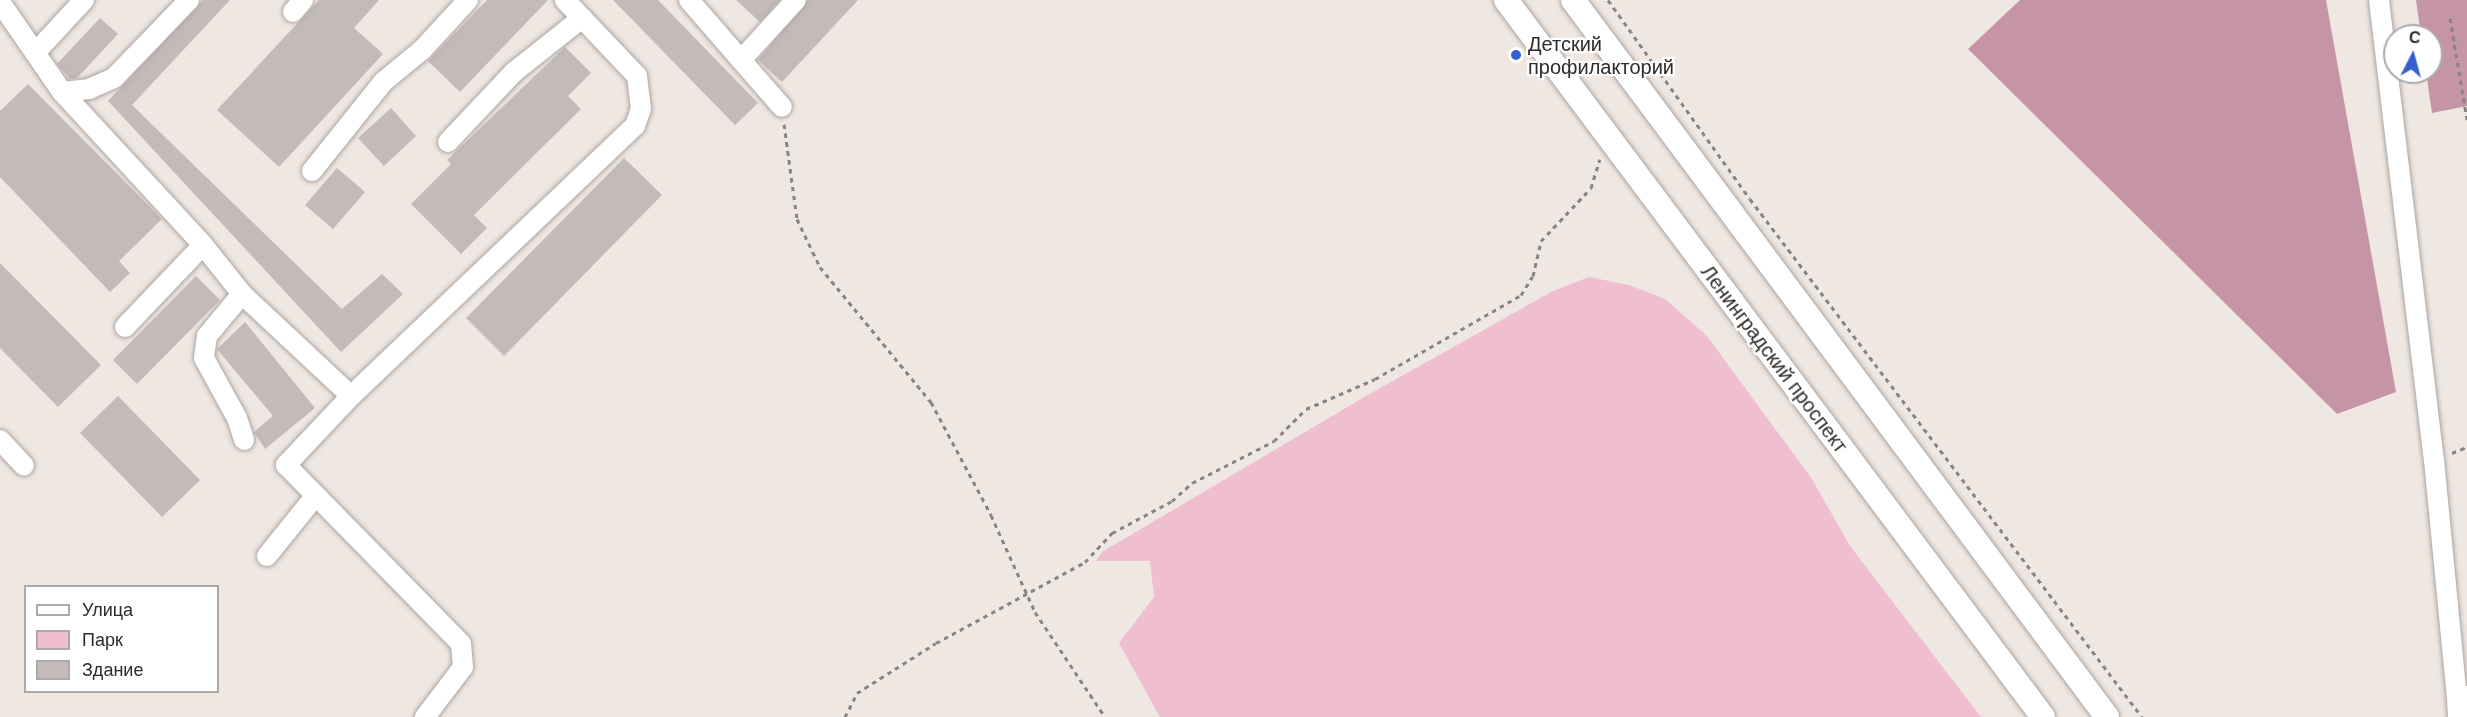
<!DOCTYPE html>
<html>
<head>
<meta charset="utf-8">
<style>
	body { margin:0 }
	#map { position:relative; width:2467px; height:717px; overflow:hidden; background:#efe7e2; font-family:Helvetica,sans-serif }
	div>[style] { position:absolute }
	.green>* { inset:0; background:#efbfd0 }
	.forest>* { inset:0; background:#c595a6 }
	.building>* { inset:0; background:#c3bab9 }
	.path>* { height:3px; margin-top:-1.5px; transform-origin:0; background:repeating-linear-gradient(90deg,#898481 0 4.5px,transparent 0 9px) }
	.roads { filter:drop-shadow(0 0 2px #aca5a0) drop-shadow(0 0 2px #aca5a0) }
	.minor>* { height:20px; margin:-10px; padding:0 10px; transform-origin:10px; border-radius:10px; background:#fff }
	.major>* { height:24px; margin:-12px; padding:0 12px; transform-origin:12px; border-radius:12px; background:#fff }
	.dots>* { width:16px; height:16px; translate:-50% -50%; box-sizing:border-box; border:3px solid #fff; border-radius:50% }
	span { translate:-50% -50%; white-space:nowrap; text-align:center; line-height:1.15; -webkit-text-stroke:4.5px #fff; paint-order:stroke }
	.poi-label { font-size:20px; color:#2e2b29 }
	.left { translate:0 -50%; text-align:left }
	.street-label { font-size:20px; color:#2e2b29 }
	.legend { position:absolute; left:24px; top:585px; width:195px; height:108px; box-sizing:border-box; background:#fff; border:2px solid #abaaa9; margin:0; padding:8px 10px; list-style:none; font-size:18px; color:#2e2b29 }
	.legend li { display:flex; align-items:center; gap:12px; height:30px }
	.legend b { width:30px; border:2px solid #abaaa9 }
	.north { position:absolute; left:2383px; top:24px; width:60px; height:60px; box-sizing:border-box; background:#fff; border:2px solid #abaaa9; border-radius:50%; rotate:6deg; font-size:16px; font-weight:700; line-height:24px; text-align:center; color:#2e2b29 }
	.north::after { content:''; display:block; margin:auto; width:21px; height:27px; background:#3660d1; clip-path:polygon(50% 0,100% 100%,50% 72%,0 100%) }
</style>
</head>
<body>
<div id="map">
	<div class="green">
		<div style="clip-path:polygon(1589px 277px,1629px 285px,1665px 299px,1707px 336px,1812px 479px,1850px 546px,1981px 717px,1160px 717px,1119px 643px,1154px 597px,1150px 561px,1096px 561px,1102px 552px,1366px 396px,1553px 291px)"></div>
	</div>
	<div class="forest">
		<div style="clip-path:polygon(2020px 0,2326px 0,2396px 392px,2337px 414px,1968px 49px)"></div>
		<div style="clip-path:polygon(2416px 0,2467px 0,2467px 106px,2432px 113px,2426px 72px,2431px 72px,2431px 36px,2421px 36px)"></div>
	</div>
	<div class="building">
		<div style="clip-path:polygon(203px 0,230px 0,132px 105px,342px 309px,382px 274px,403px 294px,341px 352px,108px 101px)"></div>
		<div style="clip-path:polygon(319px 0,379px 0,354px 28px,383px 54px,279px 167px,217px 110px)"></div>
		<div style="clip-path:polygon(487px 0,548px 0,460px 92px,428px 61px)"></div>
		<div style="clip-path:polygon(613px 0,658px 0,758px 103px,735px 125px)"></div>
		<div style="clip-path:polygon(736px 0,780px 0,760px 22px)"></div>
		<div style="clip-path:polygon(808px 0,858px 0,782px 82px,758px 60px)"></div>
		<div style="clip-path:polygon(100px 18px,118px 34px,77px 78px,70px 79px,57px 64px)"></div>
		<div style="clip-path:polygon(565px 47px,591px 73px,568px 96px,581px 109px,474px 215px,487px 228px,461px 254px,411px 204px,451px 164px,447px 160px)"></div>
		<div style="clip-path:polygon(28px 84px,162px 219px,119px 261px,130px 273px,110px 292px,0 177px,0 111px)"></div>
		<div style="clip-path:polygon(391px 108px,416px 136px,384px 166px,358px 138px)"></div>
		<div style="clip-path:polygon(624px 158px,662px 195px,504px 356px,466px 318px)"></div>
		<div style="clip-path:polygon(337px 168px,365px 192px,333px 229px,305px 205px)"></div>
		<div style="clip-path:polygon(0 263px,101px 365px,58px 407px,0 348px)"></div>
		<div style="clip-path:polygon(196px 276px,220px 300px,137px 384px,113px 360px)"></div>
		<div style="clip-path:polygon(245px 322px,315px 408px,265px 449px,254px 432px,273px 416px,217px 349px)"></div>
		<div style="clip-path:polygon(118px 396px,200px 480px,162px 517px,80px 433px)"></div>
	</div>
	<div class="path">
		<div style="left:1608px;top:0;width:244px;rotate:54.5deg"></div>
		<div style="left:1750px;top:199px;width:650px;rotate:52.88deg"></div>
		<div style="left:2450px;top:18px;width:103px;rotate:80.5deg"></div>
		<div style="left:784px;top:124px;width:96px;rotate:82.2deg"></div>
		<div style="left:797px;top:219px;width:53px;rotate:64.4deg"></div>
		<div style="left:820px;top:267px;width:175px;rotate:50.6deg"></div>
		<div style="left:931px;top:402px;width:128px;rotate:62deg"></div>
		<div style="left:991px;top:515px;width:107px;rotate:65.6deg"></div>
		<div style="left:1035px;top:612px;width:126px;rotate:56.3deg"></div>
		<div style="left:2452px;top:453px;width:16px;rotate:-22deg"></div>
		<div style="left:845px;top:717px;width:27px;rotate:-63deg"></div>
		<div style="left:857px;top:693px;width:93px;rotate:-32.3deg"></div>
		<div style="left:936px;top:643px;width:170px;rotate:-28.5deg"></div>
		<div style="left:1085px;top:562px;width:40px;rotate:-47deg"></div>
		<div style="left:1112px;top:533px;width:68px;rotate:-28.1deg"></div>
		<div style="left:1172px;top:501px;width:27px;rotate:-42deg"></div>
		<div style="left:1192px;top:483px;width:92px;rotate:-27.1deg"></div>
		<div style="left:1274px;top:441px;width:45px;rotate:-45deg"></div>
		<div style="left:1306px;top:409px;width:75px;rotate:-23.5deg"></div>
		<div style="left:1375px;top:379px;width:168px;rotate:-29.9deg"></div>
		<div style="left:1521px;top:295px;width:22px;rotate:-58deg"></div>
		<div style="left:1533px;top:276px;width:36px;rotate:-77deg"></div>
		<div style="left:1541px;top:241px;width:73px;rotate:-46.7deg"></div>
		<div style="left:1591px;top:188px;width:30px;rotate:-73deg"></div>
	</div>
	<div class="roads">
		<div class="minor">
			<div style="left:689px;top:0;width:79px;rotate:49.1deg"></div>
			<div style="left:741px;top:60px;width:81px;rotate:-47.5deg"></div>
			<div style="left:2379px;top:0;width:463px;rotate:83.2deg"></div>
			<div style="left:2434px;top:460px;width:238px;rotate:84.5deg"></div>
			<div style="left:0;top:2px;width:109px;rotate:55.4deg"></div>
			<div style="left:62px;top:92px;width:208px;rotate:47.3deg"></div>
			<div style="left:203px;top:245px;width:63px;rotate:51.5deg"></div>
			<div style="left:242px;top:294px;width:149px;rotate:43.1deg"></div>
			<div style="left:351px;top:396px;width:95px;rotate:133.3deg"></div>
			<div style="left:286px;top:465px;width:250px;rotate:45.6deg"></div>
			<div style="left:461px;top:644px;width:23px;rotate:85deg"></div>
			<div style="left:463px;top:667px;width:63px;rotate:127.2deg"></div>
			<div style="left:293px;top:12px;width:16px;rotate:-50deg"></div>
			<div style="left:36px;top:52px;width:71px;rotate:-47.3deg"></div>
			<div style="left:741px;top:60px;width:62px;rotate:48.9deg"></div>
			<div style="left:62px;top:92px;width:27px;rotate:-6deg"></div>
			<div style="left:89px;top:89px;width:27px;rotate:-24deg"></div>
			<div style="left:114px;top:78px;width:108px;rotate:-46.1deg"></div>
			<div style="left:448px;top:142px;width:96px;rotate:-46.7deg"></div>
			<div style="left:514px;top:72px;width:87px;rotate:-38.5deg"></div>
			<div style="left:312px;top:171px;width:114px;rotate:-51.4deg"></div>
			<div style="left:383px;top:82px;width:50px;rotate:-39.4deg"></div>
			<div style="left:422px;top:50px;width:68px;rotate:-47.4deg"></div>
			<div style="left:242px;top:294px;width:55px;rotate:129.8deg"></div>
			<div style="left:207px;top:336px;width:22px;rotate:98deg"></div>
			<div style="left:204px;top:358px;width:68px;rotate:61.2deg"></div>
			<div style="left:237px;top:418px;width:23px;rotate:72deg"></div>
			<div style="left:125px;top:327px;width:113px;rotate:-46.4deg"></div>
			<div style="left:351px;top:396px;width:392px;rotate:-43.6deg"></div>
			<div style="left:635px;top:126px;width:18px;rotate:-71deg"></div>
			<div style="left:641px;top:109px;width:33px;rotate:-97deg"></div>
			<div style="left:637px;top:76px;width:105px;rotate:-133.5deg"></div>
			<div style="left:0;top:440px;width:35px;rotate:47deg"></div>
			<div style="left:267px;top:556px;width:78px;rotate:-51.2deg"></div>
			<div style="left:2458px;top:717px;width:20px;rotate:-93deg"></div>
			<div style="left:2457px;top:697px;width:10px;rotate:-6deg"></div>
		</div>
		<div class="major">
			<div style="left:1506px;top:0;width:896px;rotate:53.17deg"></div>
			<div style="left:1573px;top:0;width:894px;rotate:53.32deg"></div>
		</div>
	</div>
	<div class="dots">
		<div style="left:1516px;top:55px;background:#3660d1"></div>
	</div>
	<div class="poi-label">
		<span class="left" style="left:1528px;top:56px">Детский<br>профилакторий</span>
	</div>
	<div class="street-label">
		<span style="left:1774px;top:359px;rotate:53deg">Ленинградский проспект</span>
	</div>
	<ul class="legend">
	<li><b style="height:8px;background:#fff"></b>Улица</li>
	<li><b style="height:16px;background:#efbfd0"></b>Парк</li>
	<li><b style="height:16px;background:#c3bab9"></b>Здание</li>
	</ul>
	<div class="north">С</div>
</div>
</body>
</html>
